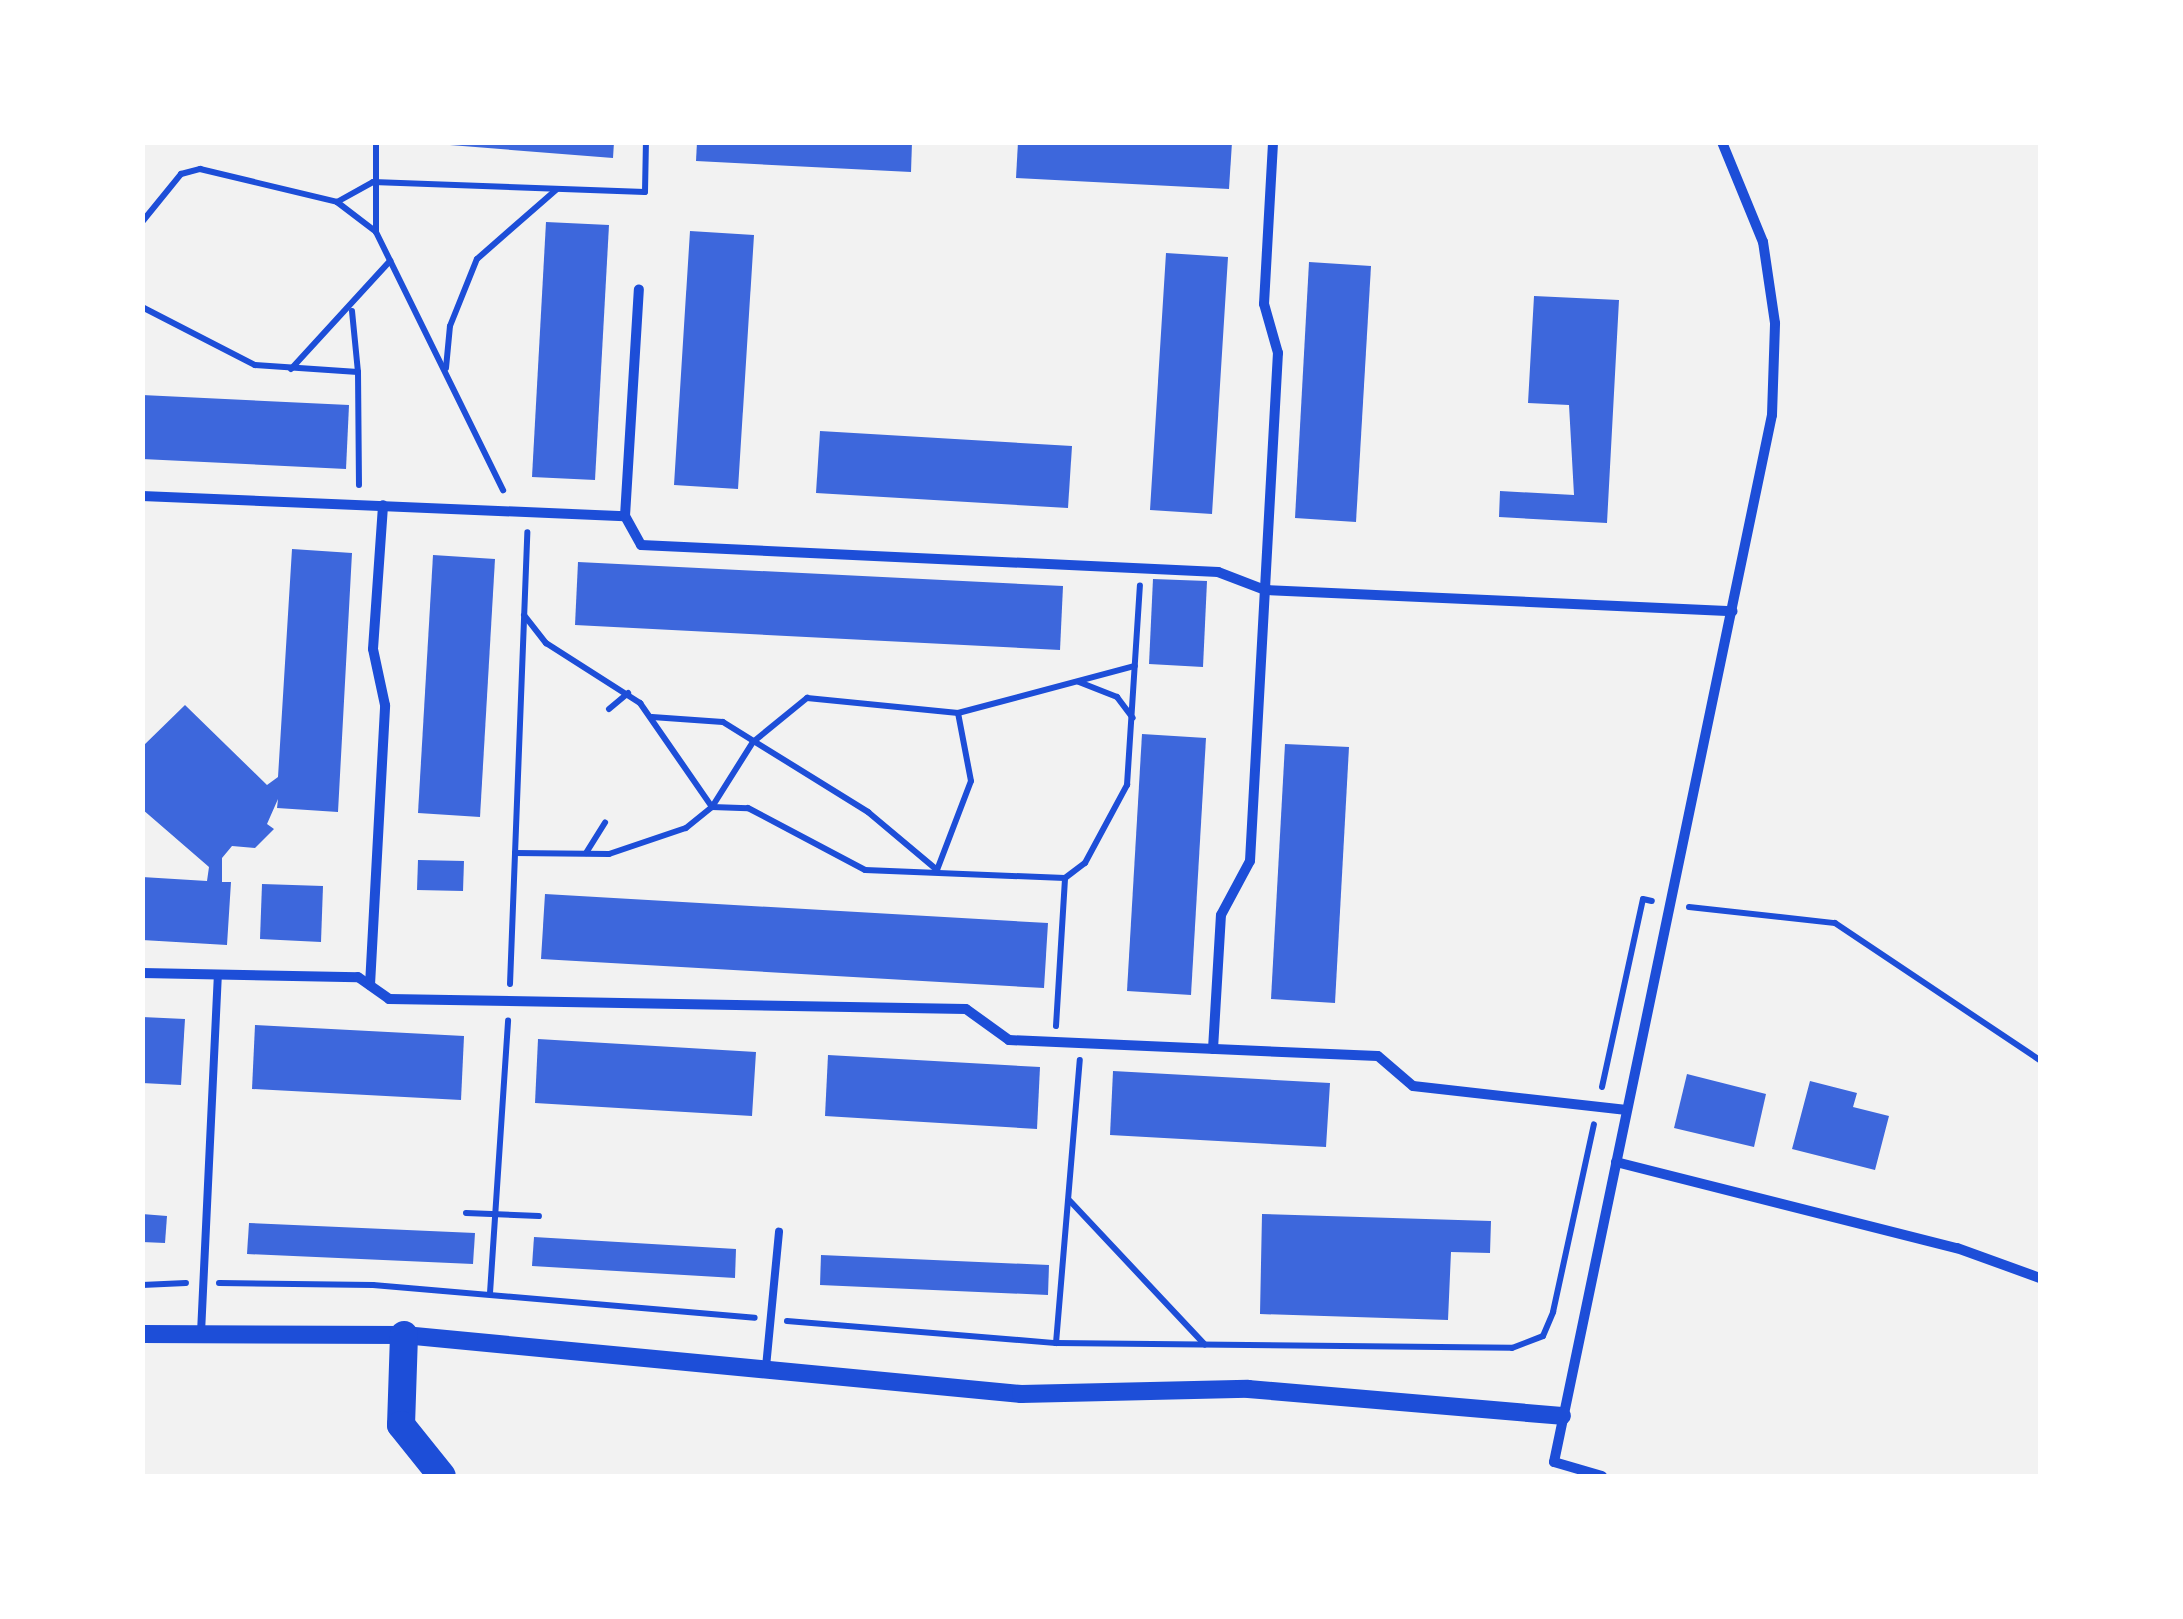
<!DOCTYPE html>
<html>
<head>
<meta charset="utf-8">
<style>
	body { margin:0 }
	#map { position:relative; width:2183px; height:1619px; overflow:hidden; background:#f2f2f2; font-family:"Public Sans",sans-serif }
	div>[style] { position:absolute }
	.building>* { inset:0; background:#3d67dc }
	.path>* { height:6px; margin:-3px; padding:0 3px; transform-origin:3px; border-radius:3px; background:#1d4ed8 }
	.service>* { height:8px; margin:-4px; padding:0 4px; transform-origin:4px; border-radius:4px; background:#1d4ed8 }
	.minor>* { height:10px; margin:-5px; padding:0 5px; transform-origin:5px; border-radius:5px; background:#1d4ed8 }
	.tertiary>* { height:18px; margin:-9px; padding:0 9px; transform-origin:9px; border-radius:9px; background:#1d4ed8 }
	.trunk>* { height:28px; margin:-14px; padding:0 14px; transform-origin:14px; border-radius:14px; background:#1d4ed8 }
	span { translate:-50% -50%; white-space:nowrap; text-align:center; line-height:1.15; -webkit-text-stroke:10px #fff; paint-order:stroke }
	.frame { position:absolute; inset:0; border:145px solid #fff; pointer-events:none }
</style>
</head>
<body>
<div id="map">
	<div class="building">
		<div style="clip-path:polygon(412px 142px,614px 142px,613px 158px)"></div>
		<div style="clip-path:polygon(697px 142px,912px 142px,911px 172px,696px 161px)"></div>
		<div style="clip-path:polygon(1018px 142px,1232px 142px,1229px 189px,1016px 178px)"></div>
		<div style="clip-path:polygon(546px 222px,609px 225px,595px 480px,532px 477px)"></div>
		<div style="clip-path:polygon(690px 231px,754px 235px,738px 489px,674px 485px)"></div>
		<div style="clip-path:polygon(1166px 253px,1228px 257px,1212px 514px,1150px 510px)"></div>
		<div style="clip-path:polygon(1309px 262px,1371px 266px,1356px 522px,1295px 518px)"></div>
		<div style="clip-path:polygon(1534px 296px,1619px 300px,1607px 523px,1499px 517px,1500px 491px,1574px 495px,1569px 405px,1528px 403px)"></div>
		<div style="clip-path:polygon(142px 395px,349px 405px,346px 469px,142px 459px)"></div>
		<div style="clip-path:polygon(820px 431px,1072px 446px,1068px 508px,816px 493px)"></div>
		<div style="clip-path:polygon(292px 549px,352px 553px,338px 812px,277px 808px,278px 799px,267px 824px,274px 829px,255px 848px,232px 846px,222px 858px,222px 882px,231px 882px,227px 945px,142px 940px,142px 877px,207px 881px,209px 867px,142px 809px,142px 747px,185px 705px,267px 785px,278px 777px)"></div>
		<div style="clip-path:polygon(433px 555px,495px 559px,480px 817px,418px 813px)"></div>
		<div style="clip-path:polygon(578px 562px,1063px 586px,1060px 650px,575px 625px)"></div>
		<div style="clip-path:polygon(1153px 579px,1207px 581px,1203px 667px,1149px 664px)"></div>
		<div style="clip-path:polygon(1142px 734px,1206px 738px,1191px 995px,1127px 991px)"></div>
		<div style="clip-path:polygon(1285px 744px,1349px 747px,1335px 1003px,1271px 999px)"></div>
		<div style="clip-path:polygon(418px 860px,464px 861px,463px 891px,417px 890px)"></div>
		<div style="clip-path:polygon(262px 884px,323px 886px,321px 942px,260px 939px)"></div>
		<div style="clip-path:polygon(545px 894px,1048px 923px,1044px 988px,541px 959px)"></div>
		<div style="clip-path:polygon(142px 1017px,185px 1019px,181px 1085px,142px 1083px)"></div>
		<div style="clip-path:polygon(255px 1025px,464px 1036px,461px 1100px,252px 1089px)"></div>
		<div style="clip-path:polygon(538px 1039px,756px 1052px,752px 1116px,535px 1103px)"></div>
		<div style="clip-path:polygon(828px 1055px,1040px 1067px,1037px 1129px,825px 1116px)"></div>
		<div style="clip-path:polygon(1113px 1071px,1330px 1083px,1326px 1147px,1110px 1135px)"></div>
		<div style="clip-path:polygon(1687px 1074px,1766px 1094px,1754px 1147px,1674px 1128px)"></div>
		<div style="clip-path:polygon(1810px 1081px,1857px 1093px,1853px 1107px,1889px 1116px,1875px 1170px,1792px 1149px)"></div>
		<div style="clip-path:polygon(142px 1214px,167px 1216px,165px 1243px,142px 1242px)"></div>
		<div style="clip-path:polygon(1262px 1214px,1491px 1221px,1490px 1253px,1451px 1252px,1448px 1320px,1260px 1314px)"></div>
		<div style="clip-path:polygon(249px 1223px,475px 1233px,473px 1264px,247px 1254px)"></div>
		<div style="clip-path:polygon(534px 1237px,736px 1249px,735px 1278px,532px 1266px)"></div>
		<div style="clip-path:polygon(821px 1255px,1049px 1265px,1048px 1295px,820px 1285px)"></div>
	</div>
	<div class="path">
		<div style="left:376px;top:142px;width:90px;rotate:90deg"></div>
		<div style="left:376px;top:232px;width:288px;rotate:63.8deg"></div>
		<div style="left:337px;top:202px;width:41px;rotate:-29.1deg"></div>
		<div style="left:373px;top:182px;width:272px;rotate:2.1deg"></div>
		<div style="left:645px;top:192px;width:50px;rotate:-88.9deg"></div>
		<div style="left:142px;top:222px;width:62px;rotate:-50.9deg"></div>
		<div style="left:181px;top:174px;width:20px;rotate:-15deg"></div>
		<div style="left:200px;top:169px;width:141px;rotate:13.5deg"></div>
		<div style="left:337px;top:202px;width:48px;rotate:37.3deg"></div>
		<div style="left:142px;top:307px;width:127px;rotate:27.2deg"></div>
		<div style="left:255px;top:365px;width:103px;rotate:3.9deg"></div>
		<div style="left:358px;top:372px;width:113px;rotate:89.5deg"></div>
		<div style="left:352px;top:311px;width:61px;rotate:84.4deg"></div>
		<div style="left:446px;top:368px;width:42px;rotate:-84.6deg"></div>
		<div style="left:450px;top:326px;width:72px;rotate:-68.1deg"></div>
		<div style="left:477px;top:259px;width:106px;rotate:-41.2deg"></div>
		<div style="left:291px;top:369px;width:147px;rotate:-47.5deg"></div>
		<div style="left:524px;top:615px;width:36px;rotate:52deg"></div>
		<div style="left:546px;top:643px;width:112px;rotate:32.6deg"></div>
		<div style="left:640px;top:703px;width:126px;rotate:55.3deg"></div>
		<div style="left:712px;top:807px;width:36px;rotate:2deg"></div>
		<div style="left:748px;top:808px;width:132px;rotate:27.9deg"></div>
		<div style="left:865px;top:870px;width:200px;rotate:2.3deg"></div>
		<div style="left:1065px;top:878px;width:25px;rotate:-37deg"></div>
		<div style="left:1085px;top:863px;width:89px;rotate:-61.7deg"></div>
		<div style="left:1127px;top:785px;width:200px;rotate:-86.3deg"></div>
		<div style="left:1079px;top:682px;width:41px;rotate:21.5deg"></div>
		<div style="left:1117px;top:697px;width:26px;rotate:53deg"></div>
		<div style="left:609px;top:709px;width:25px;rotate:-40deg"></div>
		<div style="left:652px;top:717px;width:71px;rotate:4deg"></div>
		<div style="left:723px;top:722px;width:171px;rotate:31.8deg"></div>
		<div style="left:868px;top:812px;width:90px;rotate:40deg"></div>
		<div style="left:937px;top:870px;width:95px;rotate:-69.1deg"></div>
		<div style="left:971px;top:781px;width:69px;rotate:-100.8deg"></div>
		<div style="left:515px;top:853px;width:94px;rotate:0.6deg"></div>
		<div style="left:609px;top:854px;width:81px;rotate:-18.7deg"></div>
		<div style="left:686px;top:828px;width:33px;rotate:-39deg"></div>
		<div style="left:712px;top:807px;width:77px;rotate:-57.8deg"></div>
		<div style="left:753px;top:742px;width:70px;rotate:-39.2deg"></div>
		<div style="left:807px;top:698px;width:152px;rotate:5.7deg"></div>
		<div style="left:958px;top:713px;width:183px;rotate:-14.9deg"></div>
		<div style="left:586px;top:853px;width:36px;rotate:-58deg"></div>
		<div style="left:1689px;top:907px;width:147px;rotate:6.3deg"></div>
		<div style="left:1835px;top:923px;width:247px;rotate:33.8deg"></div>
		<div style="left:510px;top:984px;width:452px;rotate:-87.8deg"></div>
		<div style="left:1056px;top:1026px;width:147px;rotate:-86.5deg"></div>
		<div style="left:1602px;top:1087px;width:192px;rotate:-77.7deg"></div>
		<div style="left:1643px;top:899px;width:9px;rotate:13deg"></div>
		<div style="left:1070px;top:1201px;width:197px;rotate:46.8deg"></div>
		<div style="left:466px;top:1213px;width:73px;rotate:2.4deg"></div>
		<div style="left:219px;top:1283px;width:154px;rotate:0.7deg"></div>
		<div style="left:373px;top:1285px;width:383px;rotate:4.9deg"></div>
		<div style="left:142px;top:1285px;width:44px;rotate:-2.6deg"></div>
		<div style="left:490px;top:1293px;width:273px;rotate:-86.2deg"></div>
		<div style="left:787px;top:1321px;width:270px;rotate:4.7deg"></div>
		<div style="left:1056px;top:1343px;width:456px;rotate:0.6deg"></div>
		<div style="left:1512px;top:1348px;width:33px;rotate:-21deg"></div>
		<div style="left:1543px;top:1336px;width:26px;rotate:-67deg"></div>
		<div style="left:1553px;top:1312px;width:192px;rotate:-77.7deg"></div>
		<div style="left:1056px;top:1343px;width:284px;rotate:-85.2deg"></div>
	</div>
	<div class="service">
		<div style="left:201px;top:1333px;width:356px;rotate:-87.3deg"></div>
		<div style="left:766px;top:1367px;width:136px;rotate:-84.5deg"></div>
	</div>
	<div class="minor">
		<div style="left:142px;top:496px;width:483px;rotate:2.4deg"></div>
		<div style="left:625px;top:516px;width:33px;rotate:61deg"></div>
		<div style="left:641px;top:545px;width:578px;rotate:2.68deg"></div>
		<div style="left:1218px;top:572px;width:50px;rotate:21deg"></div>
		<div style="left:1265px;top:590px;width:468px;rotate:2.6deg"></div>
		<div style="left:625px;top:516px;width:227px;rotate:-86.5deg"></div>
		<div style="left:142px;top:973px;width:216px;rotate:1.1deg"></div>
		<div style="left:358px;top:977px;width:38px;rotate:35deg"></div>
		<div style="left:389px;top:999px;width:577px;rotate:0.99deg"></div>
		<div style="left:966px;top:1009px;width:53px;rotate:35.8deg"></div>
		<div style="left:1009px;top:1040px;width:369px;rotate:2.5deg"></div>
		<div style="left:1378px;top:1056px;width:46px;rotate:40.6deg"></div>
		<div style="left:1413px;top:1086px;width:215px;rotate:6.4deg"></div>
		<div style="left:370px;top:985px;width:280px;rotate:-86.9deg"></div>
		<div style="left:385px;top:705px;width:57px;rotate:-102.1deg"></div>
		<div style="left:373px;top:649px;width:144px;rotate:-86deg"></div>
		<div style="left:1213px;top:1049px;width:134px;rotate:-86.6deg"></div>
		<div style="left:1221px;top:915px;width:61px;rotate:-61.8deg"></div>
		<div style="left:1250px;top:861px;width:509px;rotate:-86.85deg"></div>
		<div style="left:1278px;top:353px;width:51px;rotate:-105.9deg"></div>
		<div style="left:1264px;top:304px;width:162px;rotate:-86.8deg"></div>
		<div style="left:1616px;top:1162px;width:352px;rotate:14.2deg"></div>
		<div style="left:1957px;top:1248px;width:88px;rotate:19.9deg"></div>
		<div style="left:1602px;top:1476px;width:50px;rotate:-163.7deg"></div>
		<div style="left:1554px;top:1462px;width:1069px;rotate:-78.24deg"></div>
		<div style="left:1772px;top:415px;width:92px;rotate:-88.1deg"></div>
		<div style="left:1775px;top:323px;width:82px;rotate:-98.4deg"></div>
		<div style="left:1763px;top:242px;width:108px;rotate:-112.3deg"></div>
	</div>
	<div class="tertiary">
		<div style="left:142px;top:1334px;width:262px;rotate:0.2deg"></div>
		<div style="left:404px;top:1335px;width:620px;rotate:5.46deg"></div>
		<div style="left:1021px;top:1394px;width:227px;rotate:-1.3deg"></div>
		<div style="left:1248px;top:1389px;width:315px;rotate:4.9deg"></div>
	</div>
	<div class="trunk">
		<div style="left:404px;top:1335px;width:90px;rotate:91.9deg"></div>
		<div style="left:401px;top:1425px;width:65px;rotate:51.2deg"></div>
	</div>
	<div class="frame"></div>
</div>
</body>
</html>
